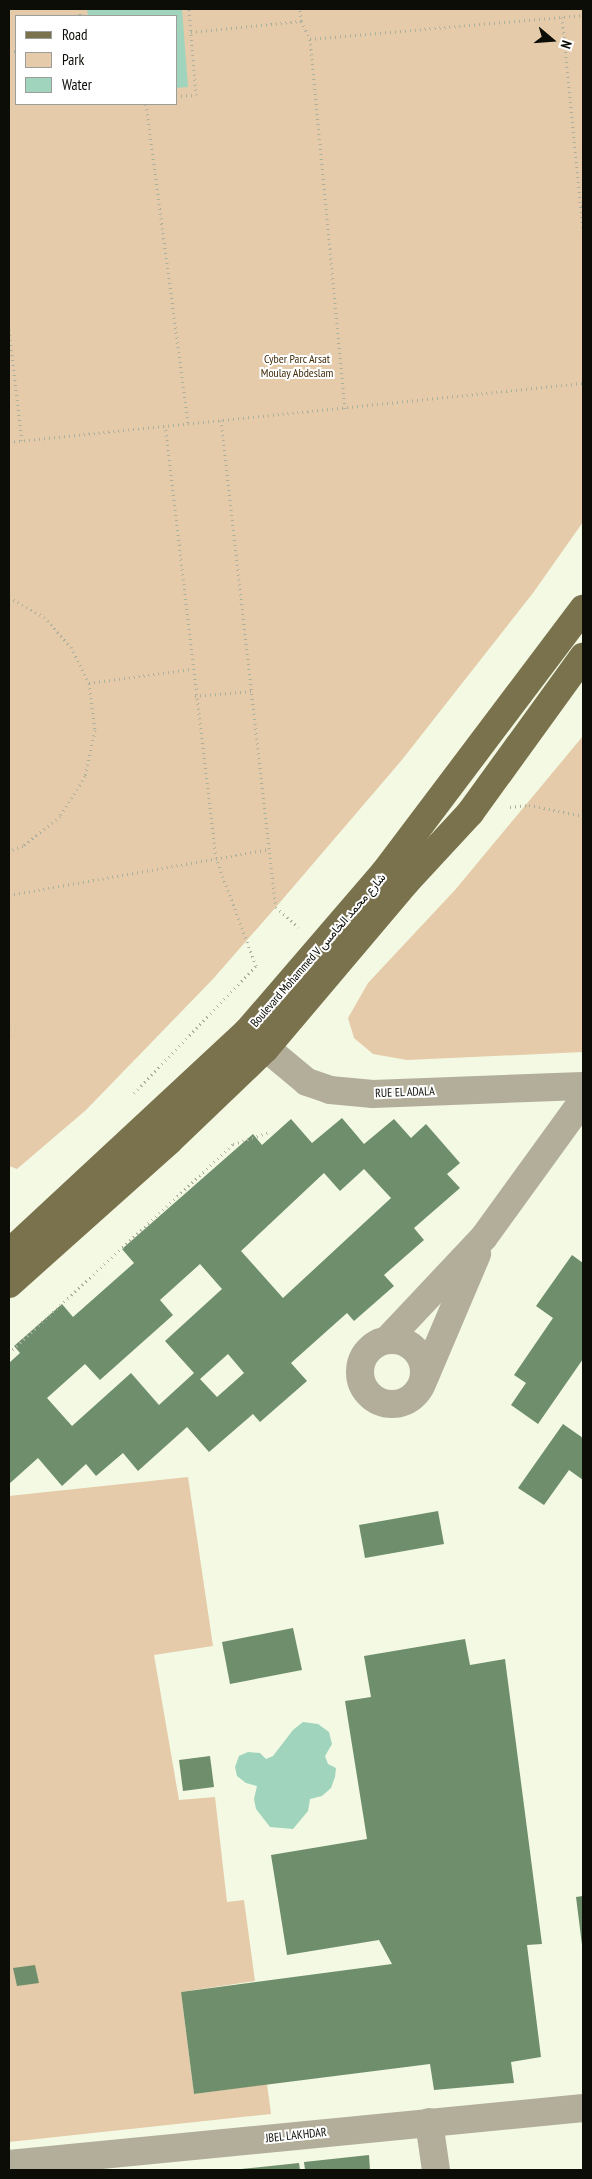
<!DOCTYPE html>
<html>
<head>
<meta charset="utf-8">
<style>
	body { margin:0 }
	#map { position:relative; width:592px; height:2179px; overflow:hidden; background:#f3f9e3; font-family:"PT Sans Narrow",Vazirmatn,sans-serif }
	div>[style] { position:absolute }
	.green>* { inset:0; background:#e5cba9 }
	.water>* { inset:0; background:#a0d4bc }
	.building>* { inset:0; background:#6f8f6c }
	.path>* { height:3px; margin-top:-1.5px; transform-origin:0; background:repeating-linear-gradient(90deg,#abaf9e 0 1px,transparent 0 5px) }
	.minor>* { height:28px; margin:-14px; padding:0 14px; transform-origin:14px; border-radius:14px; background:#b2ae9a }
	.minor>.ring { margin:-14px; padding:0; box-sizing:content-box; background:none; border:28px solid #b2ae9a; border-radius:50% }
	.major>* { height:28px; margin:-14px; padding:0 14px; transform-origin:14px; border-radius:14px; background:#7a724d }
	span { translate:-50% -50%; white-space:nowrap; text-align:center; line-height:1.15; -webkit-text-stroke:4px #fff; paint-order:stroke }
	.park-label { font-size:12px; color:#432d0c }
	.street-label { font-size:12px; color:#0b0d06 }
	.frame { position:absolute; inset:0; border:10px solid #0b0d06; pointer-events:none }
	.legend { position:absolute; left:15px; top:15px; width:162px; height:90px; box-sizing:border-box; background:#fff; border:1px solid #9d9e9b; margin:0; padding:6px 9px; list-style:none; font-size:15px; color:#0b0d06 }
	.legend li { display:flex; align-items:center; gap:10px; height:25px }
	.legend b { width:25px; border:1px solid #9d9e9b }
	.north { position:absolute; left:527px; top:15px; width:50px; height:50px; -webkit-text-stroke:4px #fff; paint-order:stroke; rotate:108deg; font-size:14px; font-weight:700; line-height:20px; text-align:center; color:#0b0d06 }
	.north::after { content:''; display:block; margin:auto; width:18px; height:22px; background:#0b0d06; clip-path:polygon(50% 0,100% 100%,50% 72%,0 100%) }
</style>
</head>
<body>
<div id="map">
	<div class="green">
		<div style="clip-path:polygon(evenodd,9px 9px,583px 9px,583px 522px,533px 593px,401px 761px,276px 907px,213px 979px,86px 1110px,17px 1169px,9px 1166px,9px 9px,16px 16px,176px 16px,176px 104px,16px 104px,16px 16px)"></div>
		<div style="clip-path:polygon(583px 736px,583px 1052px,407px 1060px,373px 1054px,354px 1038px,348px 1018px,368px 983px,455px 890px)"></div>
		<div style="clip-path:polygon(188px 1477px,213px 1646px,154px 1655px,179px 1800px,215px 1797px,227px 1902px,244px 1900px,255px 1981px,181px 1992px,194px 2094px,267px 2084px,271px 2114px,9px 2142px,9px 1496px)"></div>
	</div>
	<div class="water">
		<div style="clip-path:polygon(87px 9px,182px 9px,188px 87px,176px 88px,176px 16px,88px 16px)"></div>
		<div style="clip-path:polygon(303px 1722px,318px 1724px,329px 1732px,332px 1744px,325px 1756px,328px 1764px,336px 1768px,335px 1777px,331px 1788px,322px 1796px,310px 1799px,308px 1811px,293px 1829px,270px 1827px,256px 1809px,254px 1799px,257px 1786px,246px 1783px,237px 1776px,235px 1767px,239px 1756px,248px 1752px,260px 1753px,266px 1759px,273px 1756px,293px 1730px)"></div>
	</div>
	<div class="building">
		<div style="clip-path:polygon(evenodd,342px 1118px,364px 1144px,394px 1119px,411px 1138px,426px 1124px,460px 1163px,447px 1174px,460px 1188px,414px 1228px,424px 1240px,384px 1275px,394px 1286px,354px 1321px,347px 1313px,291px 1363px,307px 1381px,260px 1422px,253px 1414px,209px 1452px,187px 1427px,138px 1471px,123px 1453px,96px 1476px,86px 1464px,62px 1486px,38px 1458px,9px 1484px,9px 1363px,20px 1353px,14px 1346px,62px 1304px,73px 1317px,134px 1263px,122px 1249px,253px 1134px,262px 1145px,291px 1119px,312px 1143px,342px 1118px,364px 1169px,391px 1198px,283px 1298px,241px 1251px,324px 1173px,340px 1191px,364px 1169px,342px 1118px,200px 1264px,222px 1289px,165px 1341px,194px 1373px,159px 1405px,131px 1373px,72px 1426px,47px 1398px,85px 1364px,100px 1380px,173px 1315px,160px 1300px,200px 1264px,342px 1118px,228px 1354px,244px 1373px,217px 1397px,200px 1379px,228px 1354px)"></div>
		<div style="clip-path:polygon(572px 1255px,583px 1263px,583px 1359px,538px 1424px,511px 1405px,526px 1383px,514px 1375px,553px 1318px,536px 1306px)"></div>
		<div style="clip-path:polygon(563px 1424px,583px 1438px,583px 1480px,569px 1470px,544px 1505px,518px 1488px)"></div>
		<div style="clip-path:polygon(438px 1511px,444px 1544px,365px 1558px,359px 1525px)"></div>
		<div style="clip-path:polygon(293px 1628px,302px 1670px,230px 1684px,222px 1642px)"></div>
		<div style="clip-path:polygon(465px 1639px,470px 1665px,505px 1659px,542px 1944px,527px 1945px,541px 2057px,511px 2062px,514px 2083px,434px 2090px,430px 2064px,194px 2094px,181px 1992px,392px 1964px,379px 1940px,287px 1955px,271px 1855px,367px 1839px,345px 1701px,371px 1697px,364px 1656px)"></div>
		<div style="clip-path:polygon(210px 1756px,214px 1787px,183px 1791px,179px 1760px)"></div>
		<div style="clip-path:polygon(583px 1896px,583px 1945px,582px 1945px,576px 1897px)"></div>
		<div style="clip-path:polygon(35px 1965px,39px 1983px,17px 1986px,13px 1968px)"></div>
		<div style="clip-path:polygon(369px 2155px,370px 2170px,305px 2170px,304px 2162px)"></div>
		<div style="clip-path:polygon(299px 2163px,300px 2170px,241px 2170px,241px 2169px)"></div>
	</div>
	<div class="path">
		<div style="left:80px;top:9px;width:7px;rotate:90deg"></div>
		<div style="left:562px;top:17px;width:216px;rotate:84.4deg"></div>
		<div style="left:301px;top:21px;width:20px;rotate:63deg"></div>
		<div style="left:310px;top:39px;width:371px;rotate:84.6deg"></div>
		<div style="left:191px;top:32px;width:111px;rotate:-5.7deg"></div>
		<div style="left:301px;top:21px;width:12px;rotate:-95deg"></div>
		<div style="left:310px;top:39px;width:274px;rotate:-5deg"></div>
		<div style="left:9px;top:52px;width:7px;rotate:-8deg"></div>
		<div style="left:176px;top:96px;width:20px;rotate:-3deg"></div>
		<div style="left:196px;top:95px;width:86px;rotate:-94.7deg"></div>
		<div style="left:146px;top:104px;width:322px;rotate:82.5deg"></div>
		<div style="left:9px;top:330px;width:111px;rotate:83.3deg"></div>
		<div style="left:221px;top:420px;width:490px;rotate:83.6deg"></div>
		<div style="left:276px;top:907px;width:30px;rotate:42deg"></div>
		<div style="left:9px;top:442px;width:577px;rotate:-5.87deg"></div>
		<div style="left:9px;top:597px;width:40px;rotate:29.7deg"></div>
		<div style="left:44px;top:617px;width:40px;rotate:48deg"></div>
		<div style="left:71px;top:647px;width:40px;rotate:63.4deg"></div>
		<div style="left:89px;top:683px;width:47px;rotate:82.7deg"></div>
		<div style="left:95px;top:730px;width:47px;rotate:102.3deg"></div>
		<div style="left:85px;top:776px;width:47px;rotate:122deg"></div>
		<div style="left:60px;top:816px;width:48px;rotate:141deg"></div>
		<div style="left:23px;top:846px;width:15px;rotate:160deg"></div>
		<div style="left:89px;top:683px;width:103px;rotate:-7.8deg"></div>
		<div style="left:195px;top:696px;width:57px;rotate:-5deg"></div>
		<div style="left:510px;top:807px;width:19px;rotate:-6deg"></div>
		<div style="left:529px;top:805px;width:55px;rotate:11.5deg"></div>
		<div style="left:9px;top:895px;width:265px;rotate:-10deg"></div>
		<div style="left:9px;top:1025px;width:11px;rotate:90deg"></div>
		<div style="left:134px;top:1093px;width:176px;rotate:-46.2deg"></div>
		<div style="left:256px;top:966px;width:115px;rotate:-110.3deg"></div>
		<div style="left:216px;top:858px;width:435px;rotate:-96.7deg"></div>
		<div style="left:9px;top:1353px;width:306px;rotate:-43deg"></div>
		<div style="left:233px;top:1144px;width:39px;rotate:-18deg"></div>
	</div>
	<div class="minor">
		<div style="left:248px;top:1033px;width:77px;rotate:39.7deg"></div>
		<div style="left:307px;top:1082px;width:24px;rotate:19deg"></div>
		<div style="left:330px;top:1090px;width:43px;rotate:5.3deg"></div>
		<div style="left:373px;top:1094px;width:210px;rotate:-2.2deg"></div>
		<div class="ring" style="left:360px;top:1340px;width:36px;height:36px"></div>
		<div style="left:387px;top:1340px;width:141px;rotate:-46.7deg"></div>
		<div style="left:484px;top:1237px;width:169px;rotate:-54.1deg"></div>
		<div style="left:424px;top:1379px;width:136px;rotate:-67deg"></div>
		<div style="left:429px;top:2122px;width:49px;rotate:81.7deg"></div>
		<div style="left:9px;top:2164px;width:577px;rotate:-5.57deg"></div>
	</div>
	<div class="major">
		<div style="left:9px;top:1253px;width:325px;rotate:-42.9deg"></div>
		<div style="left:247px;top:1032px;width:210px;rotate:-49.3deg"></div>
		<div style="left:384px;top:873px;width:331px;rotate:-53deg"></div>
		<div style="left:9px;top:1284px;width:215px;rotate:-41.8deg"></div>
		<div style="left:169px;top:1141px;width:133px;rotate:-43.8deg"></div>
		<div style="left:265px;top:1049px;width:220px;rotate:-49.8deg"></div>
		<div style="left:407px;top:881px;width:93px;rotate:-47.2deg"></div>
		<div style="left:470px;top:813px;width:193px;rotate:-54.1deg"></div>
	</div>
	<div class="park-label">
		<span style="left:297px;top:366px">Cyber Parc Arsat<br>Moulay Abdeslam</span>
	</div>
	<div class="street-label">
		<span style="left:318px;top:950px;rotate:-49deg">Boulevard Mohammed V شارع محمد الخامس</span>
		<span style="left:405px;top:1092px;rotate:-2deg">RUE EL ADALA</span>
		<span style="left:296px;top:2135px;rotate:-6deg">JBEL LAKHDAR</span>
	</div>
	<div class="frame"></div>
	<ul class="legend">
	<li><b style="height:6px;background:#7a724d"></b>Road</li>
	<li><b style="height:14px;background:#e5cba9"></b>Park</li>
	<li><b style="height:14px;background:#a0d4bc"></b>Water</li>
	</ul>
	<div class="north">N</div>
</div>
</body>
</html>
